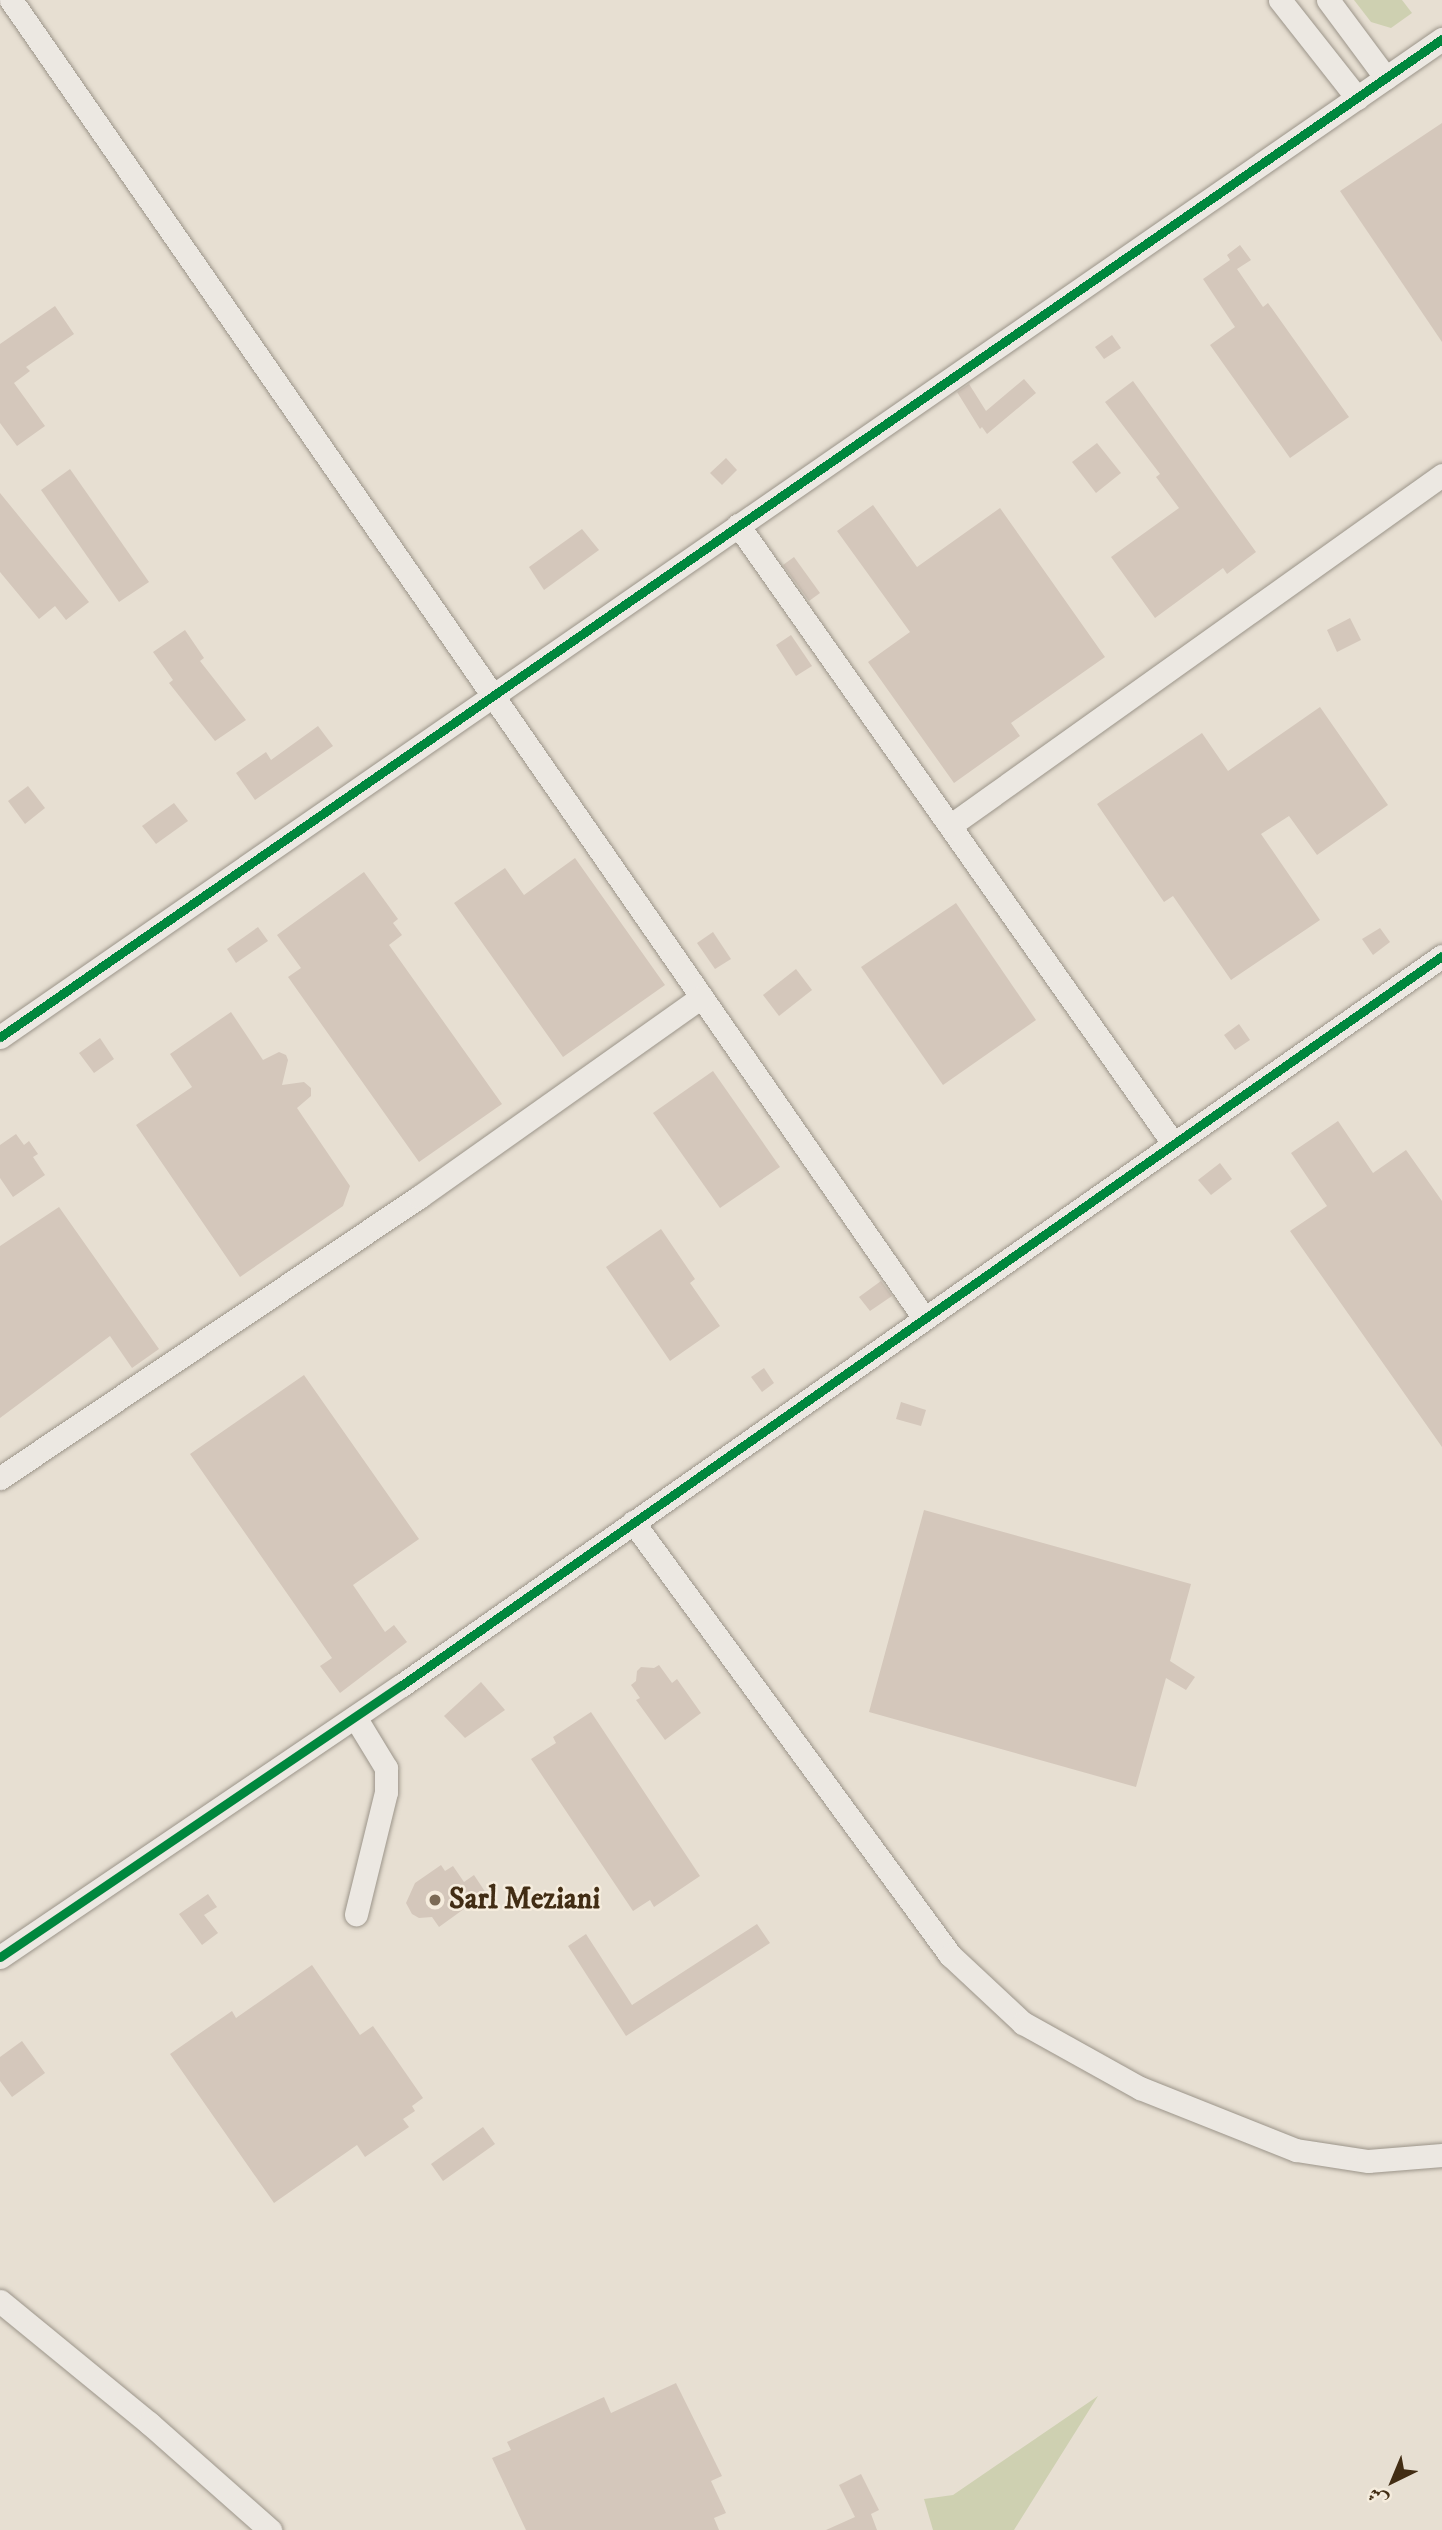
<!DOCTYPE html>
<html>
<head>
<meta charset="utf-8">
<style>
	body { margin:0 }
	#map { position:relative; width:1442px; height:2530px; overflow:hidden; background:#e7dfd2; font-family:"IM FELL DW Pica",Amiri,serif }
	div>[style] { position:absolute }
	.green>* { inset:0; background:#ced0b1 }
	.building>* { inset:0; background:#d4c7bb }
	.roads { filter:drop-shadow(0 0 2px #9c958a) drop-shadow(0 0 2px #9c958a) }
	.minor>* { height:23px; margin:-11.5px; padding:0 11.5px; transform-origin:11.5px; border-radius:11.5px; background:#ece8e2 }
	.cycleway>* { height:9px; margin:-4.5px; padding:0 4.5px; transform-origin:4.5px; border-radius:4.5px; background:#00873e }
	.dots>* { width:19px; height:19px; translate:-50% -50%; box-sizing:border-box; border:4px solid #f5ecdd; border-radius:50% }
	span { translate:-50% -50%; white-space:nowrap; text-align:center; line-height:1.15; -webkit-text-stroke:5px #f5ecdd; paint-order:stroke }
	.poi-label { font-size:30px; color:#422d14; font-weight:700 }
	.left { translate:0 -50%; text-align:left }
	.north { position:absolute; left:1358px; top:2446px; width:70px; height:70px; -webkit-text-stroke:5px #f5ecdd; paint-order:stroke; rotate:223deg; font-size:19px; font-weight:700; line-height:28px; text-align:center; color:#422d14 }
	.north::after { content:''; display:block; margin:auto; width:24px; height:32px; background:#422d14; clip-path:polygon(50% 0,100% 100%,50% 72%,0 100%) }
</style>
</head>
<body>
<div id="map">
	<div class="green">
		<div style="clip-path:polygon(1354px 0,1402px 0,1412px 13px,1391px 28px,1371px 22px)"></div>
		<div style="clip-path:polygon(1098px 2396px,1014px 2530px,933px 2530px,924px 2499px,953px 2495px)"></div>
	</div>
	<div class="building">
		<div style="clip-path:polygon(1442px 123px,1442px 342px,1340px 191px)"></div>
		<div style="clip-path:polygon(1240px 245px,1251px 260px,1237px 269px,1263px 307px,1268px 303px,1349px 417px,1290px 458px,1210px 345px,1235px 327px,1203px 279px,1230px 260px,1227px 255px)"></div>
		<div style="clip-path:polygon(55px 306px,74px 334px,26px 367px,30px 371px,14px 383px,45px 426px,17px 446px,0 423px,0 344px)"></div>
		<div style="clip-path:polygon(1112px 335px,1121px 348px,1104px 359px,1095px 347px)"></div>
		<div style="clip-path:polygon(1024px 379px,1036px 393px,987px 434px,982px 427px,980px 429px,957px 392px,969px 384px,986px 411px)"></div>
		<div style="clip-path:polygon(1133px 381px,1256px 552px,1227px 574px,1223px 568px,1155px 618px,1111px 557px,1179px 508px,1156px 477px,1160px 474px,1105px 402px)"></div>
		<div style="clip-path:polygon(1097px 443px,1121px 473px,1096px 493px,1072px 462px)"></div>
		<div style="clip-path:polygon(726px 458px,737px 470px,722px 485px,710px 473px)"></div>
		<div style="clip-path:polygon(70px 469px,149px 582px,119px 602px,41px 490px)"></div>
		<div style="clip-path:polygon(0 493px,89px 602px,66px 620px,55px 606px,39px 619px,0 572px)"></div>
		<div style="clip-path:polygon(873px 505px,917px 567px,1000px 508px,1105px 657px,1011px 723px,1020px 736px,954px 783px,868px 662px,910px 632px,837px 531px)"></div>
		<div style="clip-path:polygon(582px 529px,599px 550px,544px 590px,529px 567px)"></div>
		<div style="clip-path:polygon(794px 557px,820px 593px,809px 601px,783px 565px)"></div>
		<div style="clip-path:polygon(1350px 618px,1361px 640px,1337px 652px,1327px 630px)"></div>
		<div style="clip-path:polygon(185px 630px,204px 658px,200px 661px,246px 720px,215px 741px,169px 683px,173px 680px,153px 652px)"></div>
		<div style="clip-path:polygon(791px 635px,812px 666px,796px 676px,776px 645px)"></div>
		<div style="clip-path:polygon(1320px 707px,1388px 805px,1317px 855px,1289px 816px,1261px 834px,1320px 920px,1231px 980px,1173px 896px,1164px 902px,1097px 804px,1202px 733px,1228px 771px)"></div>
		<div style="clip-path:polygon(318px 726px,333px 746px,255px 800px,236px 773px,266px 752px,271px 760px)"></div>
		<div style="clip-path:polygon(28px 786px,45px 808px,25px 824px,8px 801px)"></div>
		<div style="clip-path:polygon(174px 803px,188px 821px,156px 844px,142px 826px)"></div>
		<div style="clip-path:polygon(575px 858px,665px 985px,563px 1057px,454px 903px,505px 868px,524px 895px)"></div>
		<div style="clip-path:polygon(364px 872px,398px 919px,393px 923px,402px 935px,389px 945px,502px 1104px,419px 1162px,288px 977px,301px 968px,277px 935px)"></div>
		<div style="clip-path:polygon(956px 903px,1036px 1020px,943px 1085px,861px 967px)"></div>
		<div style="clip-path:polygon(258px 927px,268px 941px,236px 963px,227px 949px)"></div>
		<div style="clip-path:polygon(1380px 928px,1390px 942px,1373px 955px,1362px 939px)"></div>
		<div style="clip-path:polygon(713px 932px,731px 959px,715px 969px,697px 943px)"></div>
		<div style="clip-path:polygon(796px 969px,812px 990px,779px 1016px,763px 995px)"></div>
		<div style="clip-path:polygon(231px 1012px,263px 1060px,279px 1052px,286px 1055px,288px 1060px,282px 1085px,304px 1082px,311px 1088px,311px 1096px,297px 1108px,350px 1186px,343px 1206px,240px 1277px,136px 1125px,192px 1087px,170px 1054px)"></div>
		<div style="clip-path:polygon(1239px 1024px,1250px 1040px,1235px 1050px,1224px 1035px)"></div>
		<div style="clip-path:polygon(100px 1038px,114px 1059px,94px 1073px,79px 1053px)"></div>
		<div style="clip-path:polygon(713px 1071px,780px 1167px,720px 1208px,653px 1113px)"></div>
		<div style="clip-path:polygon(1338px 1121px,1373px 1173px,1406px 1150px,1442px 1201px,1442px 1447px,1290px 1231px,1327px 1206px,1291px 1153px)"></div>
		<div style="clip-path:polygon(16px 1134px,24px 1145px,29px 1141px,38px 1154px,33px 1157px,45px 1175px,13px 1197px,0 1178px,0 1145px)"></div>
		<div style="clip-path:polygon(1220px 1163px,1232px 1179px,1211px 1195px,1198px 1180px)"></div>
		<div style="clip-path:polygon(59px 1207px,159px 1349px,132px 1368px,110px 1336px,0 1418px,0 1246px)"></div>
		<div style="clip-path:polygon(661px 1229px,695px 1279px,690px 1283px,720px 1326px,670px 1361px,606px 1267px)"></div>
		<div style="clip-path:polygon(881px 1281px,892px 1296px,870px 1311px,859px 1297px)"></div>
		<div style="clip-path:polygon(764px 1368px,774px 1383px,762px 1392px,751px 1377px)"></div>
		<div style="clip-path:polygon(304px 1375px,419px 1539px,353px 1585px,385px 1632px,394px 1625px,407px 1642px,340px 1693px,320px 1666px,332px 1658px,190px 1454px)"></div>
		<div style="clip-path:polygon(901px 1402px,926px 1410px,921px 1426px,896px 1419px)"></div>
		<div style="clip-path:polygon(924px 1510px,1191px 1584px,1170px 1661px,1195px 1677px,1186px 1690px,1166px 1678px,1136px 1787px,869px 1712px)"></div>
		<div style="clip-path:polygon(659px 1665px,672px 1683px,677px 1679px,701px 1713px,665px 1740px,636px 1700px,640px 1698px,631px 1685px,636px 1681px,637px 1671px,641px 1667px,654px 1668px)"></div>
		<div style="clip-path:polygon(481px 1682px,505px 1710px,465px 1738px,444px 1716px)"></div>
		<div style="clip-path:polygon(591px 1712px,700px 1876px,654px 1907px,650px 1900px,633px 1911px,531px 1759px,556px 1743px,553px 1737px)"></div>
		<div style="clip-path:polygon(441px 1865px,445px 1871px,453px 1866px,464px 1882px,474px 1875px,486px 1893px,439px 1927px,432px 1917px,419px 1918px,412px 1914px,406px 1903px,415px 1883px)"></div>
		<div style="clip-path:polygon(208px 1894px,217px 1907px,204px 1915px,218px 1933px,202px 1945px,179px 1914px)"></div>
		<div style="clip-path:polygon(757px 1924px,770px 1943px,626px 2036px,568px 1946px,586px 1934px,632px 2005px)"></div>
		<div style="clip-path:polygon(312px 1965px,360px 2035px,373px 2026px,423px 2098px,412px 2106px,415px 2111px,403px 2119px,409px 2127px,365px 2157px,357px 2145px,274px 2203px,170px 2054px,232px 2011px,236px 2018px)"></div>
		<div style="clip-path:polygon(22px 2041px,45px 2073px,12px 2097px,0 2081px,0 2057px)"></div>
		<div style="clip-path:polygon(483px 2127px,495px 2144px,443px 2181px,431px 2164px)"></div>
		<div style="clip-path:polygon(676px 2383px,722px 2476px,711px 2481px,726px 2513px,714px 2518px,719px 2530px,526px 2530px,492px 2458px,511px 2450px,507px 2442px,604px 2397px,611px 2413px)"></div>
		<div style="clip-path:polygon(861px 2474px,879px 2510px,871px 2514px,877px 2530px,826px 2530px,855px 2517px,839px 2485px)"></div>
	</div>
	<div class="roads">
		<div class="minor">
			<div style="left:11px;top:0;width:1603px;rotate:55.29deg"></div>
			<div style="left:1280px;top:0;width:125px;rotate:51.8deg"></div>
			<div style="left:1328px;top:0;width:97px;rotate:53.4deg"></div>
			<div style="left:738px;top:525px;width:756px;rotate:54.86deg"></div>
			<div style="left:951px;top:825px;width:603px;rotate:-35.48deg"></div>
			<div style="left:0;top:1037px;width:1754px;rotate:-34.69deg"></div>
			<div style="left:0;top:1478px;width:505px;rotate:-33.85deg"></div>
			<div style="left:419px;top:1197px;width:346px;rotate:-35.3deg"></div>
			<div style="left:633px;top:1522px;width:537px;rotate:53.79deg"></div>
			<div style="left:950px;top:1955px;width:100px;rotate:43deg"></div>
			<div style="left:1023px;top:2023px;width:134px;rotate:29.1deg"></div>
			<div style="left:1140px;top:2088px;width:168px;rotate:21.7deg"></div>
			<div style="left:1296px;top:2150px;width:73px;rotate:8.7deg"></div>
			<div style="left:1368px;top:2161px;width:74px;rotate:-4.6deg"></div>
			<div style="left:355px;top:1717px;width:60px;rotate:58.7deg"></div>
			<div style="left:386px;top:1768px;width:24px;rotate:90deg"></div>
			<div style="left:386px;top:1792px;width:126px;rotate:103.8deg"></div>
			<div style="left:0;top:1957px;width:485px;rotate:-34.1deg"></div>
			<div style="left:402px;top:1685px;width:1270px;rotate:-35.03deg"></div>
			<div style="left:0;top:2301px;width:193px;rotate:39.3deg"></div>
			<div style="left:149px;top:2423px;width:162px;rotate:41.5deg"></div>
		</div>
	</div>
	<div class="cycleway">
		<div style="left:0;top:1037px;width:1754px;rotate:-34.69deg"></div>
		<div style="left:0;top:1957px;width:485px;rotate:-34.1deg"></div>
		<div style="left:402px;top:1685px;width:1270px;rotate:-35.03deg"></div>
	</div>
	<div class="dots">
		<div style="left:435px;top:1900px;background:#7c6b56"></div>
	</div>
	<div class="poi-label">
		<span class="left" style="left:449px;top:1900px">Sarl Meziani</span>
	</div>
	<div class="north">ش</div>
</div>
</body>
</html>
